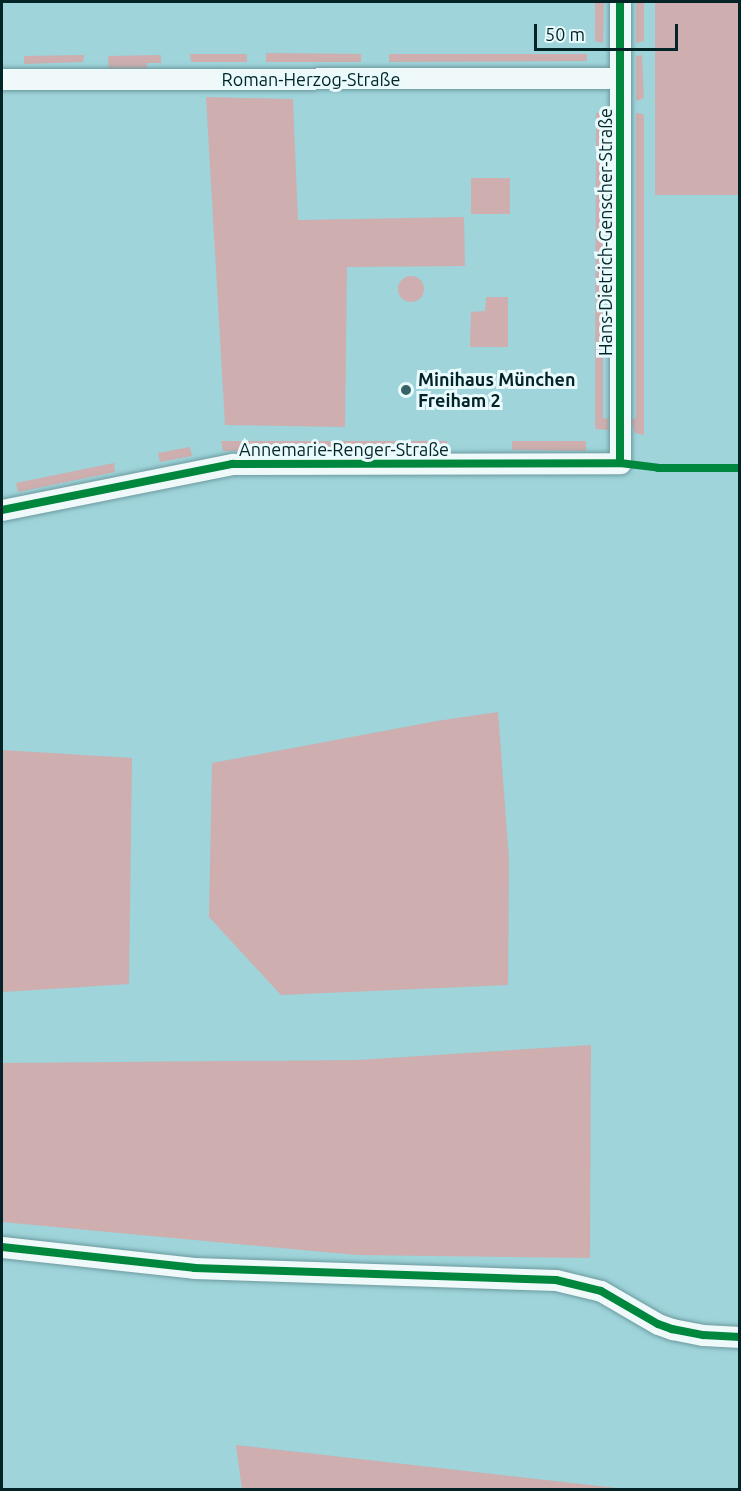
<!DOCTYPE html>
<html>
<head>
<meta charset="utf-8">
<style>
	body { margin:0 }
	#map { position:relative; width:741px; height:1491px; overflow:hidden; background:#9ed4da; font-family:Ubuntu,sans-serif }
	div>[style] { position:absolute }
	.green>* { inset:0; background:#ceaeae }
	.round { border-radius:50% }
	.roads { filter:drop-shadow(0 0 2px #6c9a9f) drop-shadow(0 0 2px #6c9a9f) }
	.street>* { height:21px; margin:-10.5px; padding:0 10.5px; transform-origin:10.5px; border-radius:10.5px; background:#f0f9f9 }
	.cycleway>* { height:8px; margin:-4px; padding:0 4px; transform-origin:4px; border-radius:4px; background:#00873e }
	.dots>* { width:16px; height:16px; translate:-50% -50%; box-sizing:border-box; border:3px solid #e9fbfd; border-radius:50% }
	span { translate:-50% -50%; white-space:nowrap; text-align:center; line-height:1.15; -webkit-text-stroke:6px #e9fbfd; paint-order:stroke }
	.street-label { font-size:18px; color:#032427 }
	.poi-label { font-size:18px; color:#032427; font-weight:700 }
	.left { translate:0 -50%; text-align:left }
	.frame { position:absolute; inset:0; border:3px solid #032427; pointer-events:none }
	.scale { position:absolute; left:534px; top:24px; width:144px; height:27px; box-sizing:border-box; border:3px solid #032427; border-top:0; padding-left:8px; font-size:18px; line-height:21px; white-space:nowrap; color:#032427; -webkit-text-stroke:4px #e9fbfd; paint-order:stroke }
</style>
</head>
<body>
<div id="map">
	<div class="green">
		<div style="clip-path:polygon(595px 2px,604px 2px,603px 43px,595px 41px)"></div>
		<div style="clip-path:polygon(636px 2px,644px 2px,644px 41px,636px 43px)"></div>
		<div style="clip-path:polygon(655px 2px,739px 2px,739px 195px,655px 195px)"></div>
		<div style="clip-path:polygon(266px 53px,361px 54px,361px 62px,266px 62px)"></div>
		<div style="clip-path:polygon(190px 54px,247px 54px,247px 62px,191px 62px)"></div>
		<div style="clip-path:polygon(389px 54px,587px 54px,587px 61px,389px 62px)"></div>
		<div style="clip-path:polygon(84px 55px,83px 62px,24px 64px,24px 56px)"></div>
		<div style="clip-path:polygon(161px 55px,161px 63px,147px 63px,147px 70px,109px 72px,108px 56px)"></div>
		<div style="clip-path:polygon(642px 55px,644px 98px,636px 101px,636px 56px)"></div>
		<div style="clip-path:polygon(206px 97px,293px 99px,298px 220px,464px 217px,465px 266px,347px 267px,345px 427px,225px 425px)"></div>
		<div style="clip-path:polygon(596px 113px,603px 113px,603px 418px,609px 419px,609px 430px,596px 429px,595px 426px)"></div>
		<div style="clip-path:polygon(636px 113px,643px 114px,644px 117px,644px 435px,635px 433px,629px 419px,636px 418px)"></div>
		<div style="clip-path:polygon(471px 178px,510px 178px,510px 214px,471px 214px)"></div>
		<div class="round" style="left:398px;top:276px;width:26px;height:26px"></div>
		<div style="clip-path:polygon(486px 297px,508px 297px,508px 347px,470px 347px,471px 312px,485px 311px)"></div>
		<div style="clip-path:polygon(221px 441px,447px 441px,447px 450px,223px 451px)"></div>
		<div style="clip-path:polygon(512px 441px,586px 441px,586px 451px,512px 450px)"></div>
		<div style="clip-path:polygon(190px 447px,192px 456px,160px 462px,158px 453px)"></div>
		<div style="clip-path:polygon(114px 463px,115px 472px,18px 492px,16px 483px)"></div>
		<div style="clip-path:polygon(498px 712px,509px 859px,508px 985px,281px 995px,209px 917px,212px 763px,437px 721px)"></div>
		<div style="clip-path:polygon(2px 750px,132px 758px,129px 984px,2px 992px)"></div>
		<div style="clip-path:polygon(591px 1045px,590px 1258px,356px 1255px,2px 1222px,2px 1063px,358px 1060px)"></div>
		<div style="clip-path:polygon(236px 1445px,617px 1488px,617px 1489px,242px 1489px)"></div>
	</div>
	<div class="roads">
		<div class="street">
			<div style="left:2px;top:79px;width:618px;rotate:-0.09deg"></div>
			<div style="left:2px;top:510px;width:235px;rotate:-11.3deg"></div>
			<div style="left:232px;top:464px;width:388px;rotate:-0.1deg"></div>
			<div style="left:620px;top:463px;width:461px;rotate:-90deg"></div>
			<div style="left:2px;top:1247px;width:193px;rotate:6.2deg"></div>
			<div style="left:194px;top:1268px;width:362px;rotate:1.9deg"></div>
			<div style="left:556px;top:1280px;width:46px;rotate:13.7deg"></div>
			<div style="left:601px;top:1291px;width:66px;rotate:30.1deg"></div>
			<div style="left:658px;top:1324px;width:15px;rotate:20deg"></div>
			<div style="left:672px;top:1329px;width:32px;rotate:11deg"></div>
			<div style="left:703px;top:1335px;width:37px;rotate:3deg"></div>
		</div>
	</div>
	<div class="cycleway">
		<div style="left:620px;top:463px;width:461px;rotate:-90deg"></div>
		<div style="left:2px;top:510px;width:235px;rotate:-11.3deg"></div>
		<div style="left:232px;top:464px;width:388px;rotate:-0.1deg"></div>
		<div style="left:620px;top:463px;width:38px;rotate:7deg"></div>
		<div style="left:658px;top:468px;width:82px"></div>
		<div style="left:2px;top:1247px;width:193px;rotate:6.2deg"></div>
		<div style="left:194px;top:1268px;width:362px;rotate:1.9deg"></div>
		<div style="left:556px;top:1280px;width:46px;rotate:13.7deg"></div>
		<div style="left:601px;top:1291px;width:66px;rotate:30.1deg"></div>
		<div style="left:658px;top:1324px;width:15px;rotate:20deg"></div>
		<div style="left:672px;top:1329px;width:32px;rotate:11deg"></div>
		<div style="left:703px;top:1335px;width:37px;rotate:3deg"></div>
	</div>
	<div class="dots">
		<div style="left:406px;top:390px;background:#396266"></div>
	</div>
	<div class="street-label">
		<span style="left:311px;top:79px">Roman-Herzog-Straße</span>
		<span style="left:605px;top:232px;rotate:-90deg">Hans-Dietrich-Genscher-Straße</span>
		<span style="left:344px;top:449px">Annemarie-Renger-Straße</span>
	</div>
	<div class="poi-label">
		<span class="left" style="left:418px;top:390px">Minihaus München<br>Freiham 2</span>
	</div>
	<div class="frame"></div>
	<div class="scale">50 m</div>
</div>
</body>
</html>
